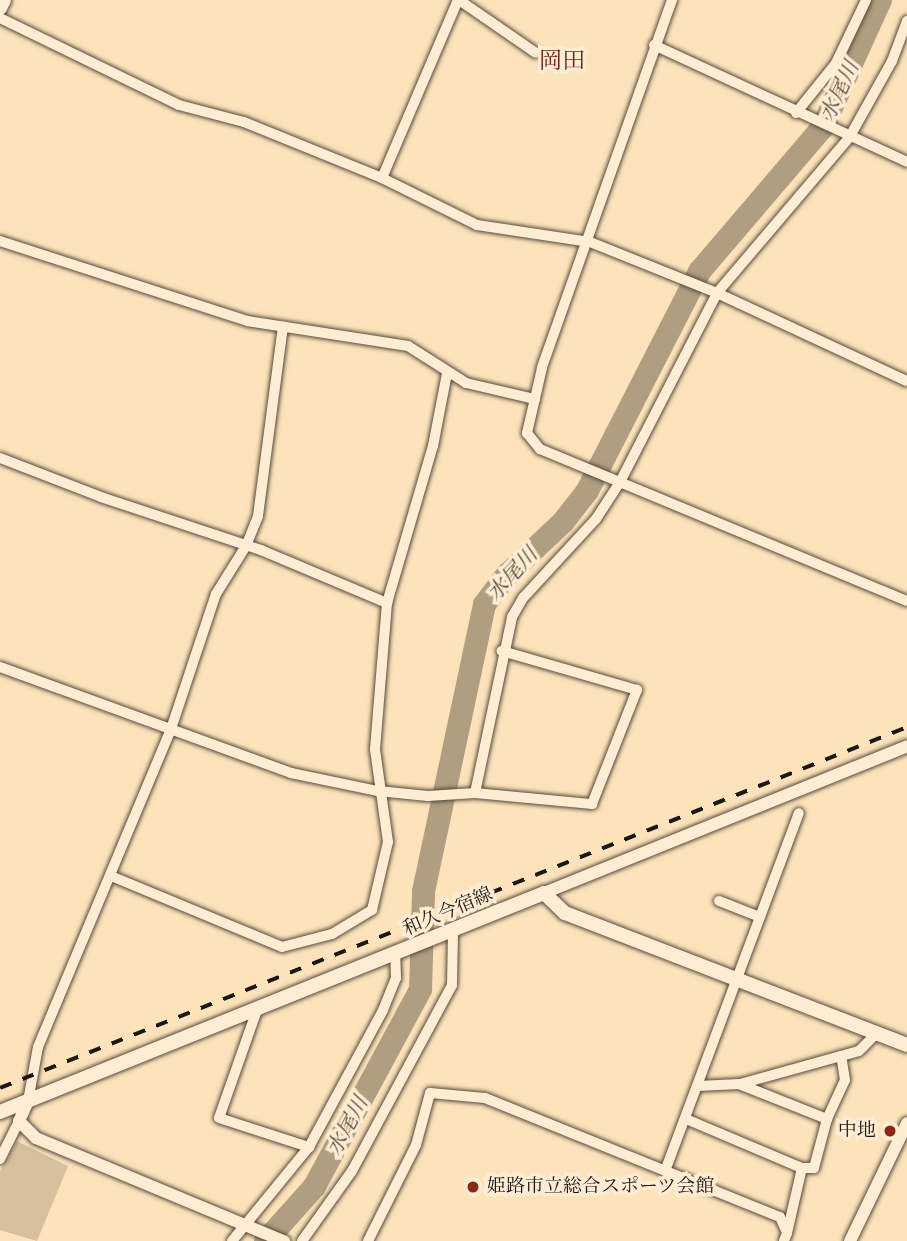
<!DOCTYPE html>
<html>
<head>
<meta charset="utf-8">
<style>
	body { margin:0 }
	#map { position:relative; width:907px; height:1241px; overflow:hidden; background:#fde3bc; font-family:Alegreya,"Noto Serif JP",serif }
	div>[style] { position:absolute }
	.green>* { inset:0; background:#d7c09e }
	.river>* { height:23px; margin:-11.5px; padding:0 11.5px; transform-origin:11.5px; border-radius:11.5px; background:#b19e81 }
	.roads { filter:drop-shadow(0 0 2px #564a3a) drop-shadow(0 0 2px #564a3a) }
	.minor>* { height:10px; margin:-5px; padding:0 5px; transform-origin:5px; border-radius:5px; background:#feedd3 }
	.tertiary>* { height:12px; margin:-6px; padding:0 6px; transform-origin:6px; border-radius:6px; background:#feedd3 }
	.secondary>* { height:14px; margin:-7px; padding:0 7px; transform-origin:7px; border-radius:7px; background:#feedd3 }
	.rail>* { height:3.5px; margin-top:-1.75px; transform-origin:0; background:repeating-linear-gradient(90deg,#1e170e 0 12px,transparent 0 24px) }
	.dots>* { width:19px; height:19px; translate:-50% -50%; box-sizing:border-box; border:4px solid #feedd3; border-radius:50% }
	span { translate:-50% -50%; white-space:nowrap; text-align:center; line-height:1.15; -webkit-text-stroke:7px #feedd3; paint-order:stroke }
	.street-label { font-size:19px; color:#1e170e }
	.poi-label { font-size:19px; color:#1e170e }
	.right { translate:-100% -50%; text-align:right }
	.left { translate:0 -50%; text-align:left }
	.water-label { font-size:21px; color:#594d3c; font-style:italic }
	.quarter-label { font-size:23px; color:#7a1f14 }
</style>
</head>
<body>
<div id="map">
	<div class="green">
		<div style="clip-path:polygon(17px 1141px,68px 1166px,37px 1241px,0 1230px,0 1171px)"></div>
	</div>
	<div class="river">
		<div style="left:265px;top:1241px;width:74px;rotate:-48.3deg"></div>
		<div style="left:314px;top:1186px;width:224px;rotate:-61.7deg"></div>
		<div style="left:420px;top:989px;width:98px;rotate:-88.2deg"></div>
		<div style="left:423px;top:891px;width:293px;rotate:-78deg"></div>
		<div style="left:484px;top:604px;width:38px;rotate:-53deg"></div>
		<div style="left:507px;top:574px;width:77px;rotate:-43.4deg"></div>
		<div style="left:563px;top:521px;width:39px;rotate:-52deg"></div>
		<div style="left:587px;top:490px;width:246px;rotate:-62.9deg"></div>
		<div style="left:699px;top:271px;width:189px;rotate:-49.5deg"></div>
		<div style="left:822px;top:127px;width:140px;rotate:-65.5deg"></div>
	</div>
	<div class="roads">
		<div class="minor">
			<div style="left:459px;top:0;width:93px;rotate:34.5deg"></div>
			<div style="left:672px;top:0;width:390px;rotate:109.5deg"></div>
			<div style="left:542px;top:368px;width:67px;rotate:103deg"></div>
			<div style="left:527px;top:433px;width:21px;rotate:51deg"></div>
			<div style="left:540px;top:449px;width:397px;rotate:22.5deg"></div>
			<div style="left:0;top:18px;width:199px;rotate:25.9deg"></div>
			<div style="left:179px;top:105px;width:67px;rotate:14.7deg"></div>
			<div style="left:244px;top:122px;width:149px;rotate:22.1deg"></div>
			<div style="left:382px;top:178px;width:106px;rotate:26.3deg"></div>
			<div style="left:477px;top:225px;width:114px;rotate:8.6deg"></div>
			<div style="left:590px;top:242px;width:137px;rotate:21.9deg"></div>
			<div style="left:717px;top:293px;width:209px;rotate:24.9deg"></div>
			<div style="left:654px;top:45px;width:279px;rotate:24.8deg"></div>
			<div style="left:796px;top:113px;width:64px;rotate:-51.3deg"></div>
			<div style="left:836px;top:63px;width:70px;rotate:-64.5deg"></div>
			<div style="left:382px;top:178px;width:194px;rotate:-66.9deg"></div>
			<div style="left:0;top:241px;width:260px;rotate:17.9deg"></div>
			<div style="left:247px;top:321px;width:163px;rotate:8.8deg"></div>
			<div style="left:408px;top:346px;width:69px;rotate:32.5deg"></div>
			<div style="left:466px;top:383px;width:71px;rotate:13.1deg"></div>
			<div style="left:0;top:458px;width:108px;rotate:21.1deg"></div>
			<div style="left:101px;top:497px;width:169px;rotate:18.3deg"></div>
			<div style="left:261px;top:550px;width:137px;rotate:22.8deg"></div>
			<div style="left:0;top:667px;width:310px;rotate:20deg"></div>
			<div style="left:291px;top:773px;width:89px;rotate:11.7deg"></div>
			<div style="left:378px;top:791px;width:50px;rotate:5.7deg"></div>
			<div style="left:428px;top:796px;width:47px;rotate:-3.7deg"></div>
			<div style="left:475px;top:793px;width:118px;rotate:5.4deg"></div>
			<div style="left:592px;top:804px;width:123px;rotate:-68.5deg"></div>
			<div style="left:637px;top:690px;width:141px;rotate:-163.9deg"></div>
			<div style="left:475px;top:793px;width:180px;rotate:-78.1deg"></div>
			<div style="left:512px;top:617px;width:22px;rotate:-60deg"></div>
			<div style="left:523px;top:598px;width:108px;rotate:-47.3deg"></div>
			<div style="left:596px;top:519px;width:44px;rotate:-57deg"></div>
			<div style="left:620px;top:482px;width:212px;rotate:-62.8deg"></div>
			<div style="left:717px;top:293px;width:204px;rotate:-49.6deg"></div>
			<div style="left:849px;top:138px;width:88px;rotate:-60.8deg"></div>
			<div style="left:892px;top:61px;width:43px;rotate:-69.4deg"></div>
			<div style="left:111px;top:876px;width:185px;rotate:22.5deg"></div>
			<div style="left:282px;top:947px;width:52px;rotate:-14.6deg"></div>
			<div style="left:332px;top:934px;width:47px;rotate:-31deg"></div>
			<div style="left:372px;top:910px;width:70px;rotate:-76.8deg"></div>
			<div style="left:388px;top:842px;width:94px;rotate:-98deg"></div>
			<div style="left:375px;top:749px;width:146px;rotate:-85.3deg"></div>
			<div style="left:387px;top:603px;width:164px;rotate:-73.7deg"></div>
			<div style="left:433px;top:446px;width:74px;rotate:-79.1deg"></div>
			<div style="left:719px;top:901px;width:44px;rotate:21.3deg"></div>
			<div style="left:257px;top:1010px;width:114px;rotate:109.4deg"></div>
			<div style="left:219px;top:1118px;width:95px;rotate:17.9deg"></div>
			<div style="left:740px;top:1084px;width:123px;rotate:-15.5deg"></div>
			<div style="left:859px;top:1051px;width:25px;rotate:-45deg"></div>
			<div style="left:698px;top:1086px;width:41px;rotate:-2.8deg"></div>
			<div style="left:739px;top:1084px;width:95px;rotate:21.7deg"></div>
			<div style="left:827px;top:1119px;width:51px;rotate:104.9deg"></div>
			<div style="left:814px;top:1168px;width:12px;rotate:180deg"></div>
			<div style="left:802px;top:1168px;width:67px;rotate:103deg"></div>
			<div style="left:28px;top:1101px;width:55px;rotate:-79.5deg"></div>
			<div style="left:38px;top:1047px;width:342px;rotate:-67.3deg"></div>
			<div style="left:170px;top:732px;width:145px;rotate:-71.6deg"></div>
			<div style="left:216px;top:594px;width:57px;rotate:-58deg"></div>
			<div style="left:246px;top:546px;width:32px;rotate:-68deg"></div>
			<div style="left:258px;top:516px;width:191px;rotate:-82.5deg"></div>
			<div style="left:686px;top:1119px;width:126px;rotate:22.9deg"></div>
			<div style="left:827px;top:1119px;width:43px;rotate:-65.2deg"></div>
			<div style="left:845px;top:1080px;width:24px;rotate:-99deg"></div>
			<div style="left:0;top:1159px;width:42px;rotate:-63.4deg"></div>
			<div style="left:665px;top:1171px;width:382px;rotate:-69.5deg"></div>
			<div style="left:232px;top:1241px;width:122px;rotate:-50.7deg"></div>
			<div style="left:309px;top:1147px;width:156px;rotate:-61.6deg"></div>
			<div style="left:383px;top:1010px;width:35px;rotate:-68deg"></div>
			<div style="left:396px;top:978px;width:23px;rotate:-92deg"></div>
			<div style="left:302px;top:1241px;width:86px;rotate:-54.5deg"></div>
			<div style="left:352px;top:1171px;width:211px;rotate:-61.7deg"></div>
			<div style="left:452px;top:985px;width:53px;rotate:-88.9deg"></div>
			<div style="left:368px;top:1241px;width:107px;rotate:-63.4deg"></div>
			<div style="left:416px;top:1145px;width:54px;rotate:-74.9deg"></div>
			<div style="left:430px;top:1093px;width:55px;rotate:5.2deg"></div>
			<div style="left:485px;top:1098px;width:318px;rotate:22deg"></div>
			<div style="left:780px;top:1217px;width:17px;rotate:66deg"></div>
			<div style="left:787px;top:1233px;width:9px;rotate:111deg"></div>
		</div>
		<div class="tertiary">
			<div style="left:544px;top:893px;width:392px;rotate:-22deg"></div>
			<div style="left:28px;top:1101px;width:22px;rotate:114deg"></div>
			<div style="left:19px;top:1121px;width:24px;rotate:45deg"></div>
			<div style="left:36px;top:1138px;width:269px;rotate:22.6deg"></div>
			<div style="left:850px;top:1241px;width:131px;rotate:-64.2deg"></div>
		</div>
		<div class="secondary">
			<div style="left:0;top:8px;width:9px;rotate:-63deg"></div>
			<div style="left:0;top:1112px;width:586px;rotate:-21.93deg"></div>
			<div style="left:544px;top:893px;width:29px;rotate:44deg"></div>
			<div style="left:565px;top:913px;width:367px;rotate:21.1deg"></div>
		</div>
	</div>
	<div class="rail">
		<div style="left:0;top:1088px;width:976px;rotate:-21.7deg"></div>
	</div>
	<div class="dots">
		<div style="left:890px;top:1131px;background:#8f2418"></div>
		<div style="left:473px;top:1187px;background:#8f2418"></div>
	</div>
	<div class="street-label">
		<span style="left:448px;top:912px;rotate:-23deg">和久今宿線</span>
	</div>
	<div class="poi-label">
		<span class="right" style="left:876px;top:1131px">中地</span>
		<span class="left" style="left:487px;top:1187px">姫路市立総合スポーツ会館</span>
	</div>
	<div class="water-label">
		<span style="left:839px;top:91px;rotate:-65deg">水尾川</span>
		<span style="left:512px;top:574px;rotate:-48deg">水尾川</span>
		<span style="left:347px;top:1126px;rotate:-62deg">水尾川</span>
	</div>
	<div class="quarter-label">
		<span style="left:562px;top:61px">岡田</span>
	</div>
</div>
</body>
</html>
